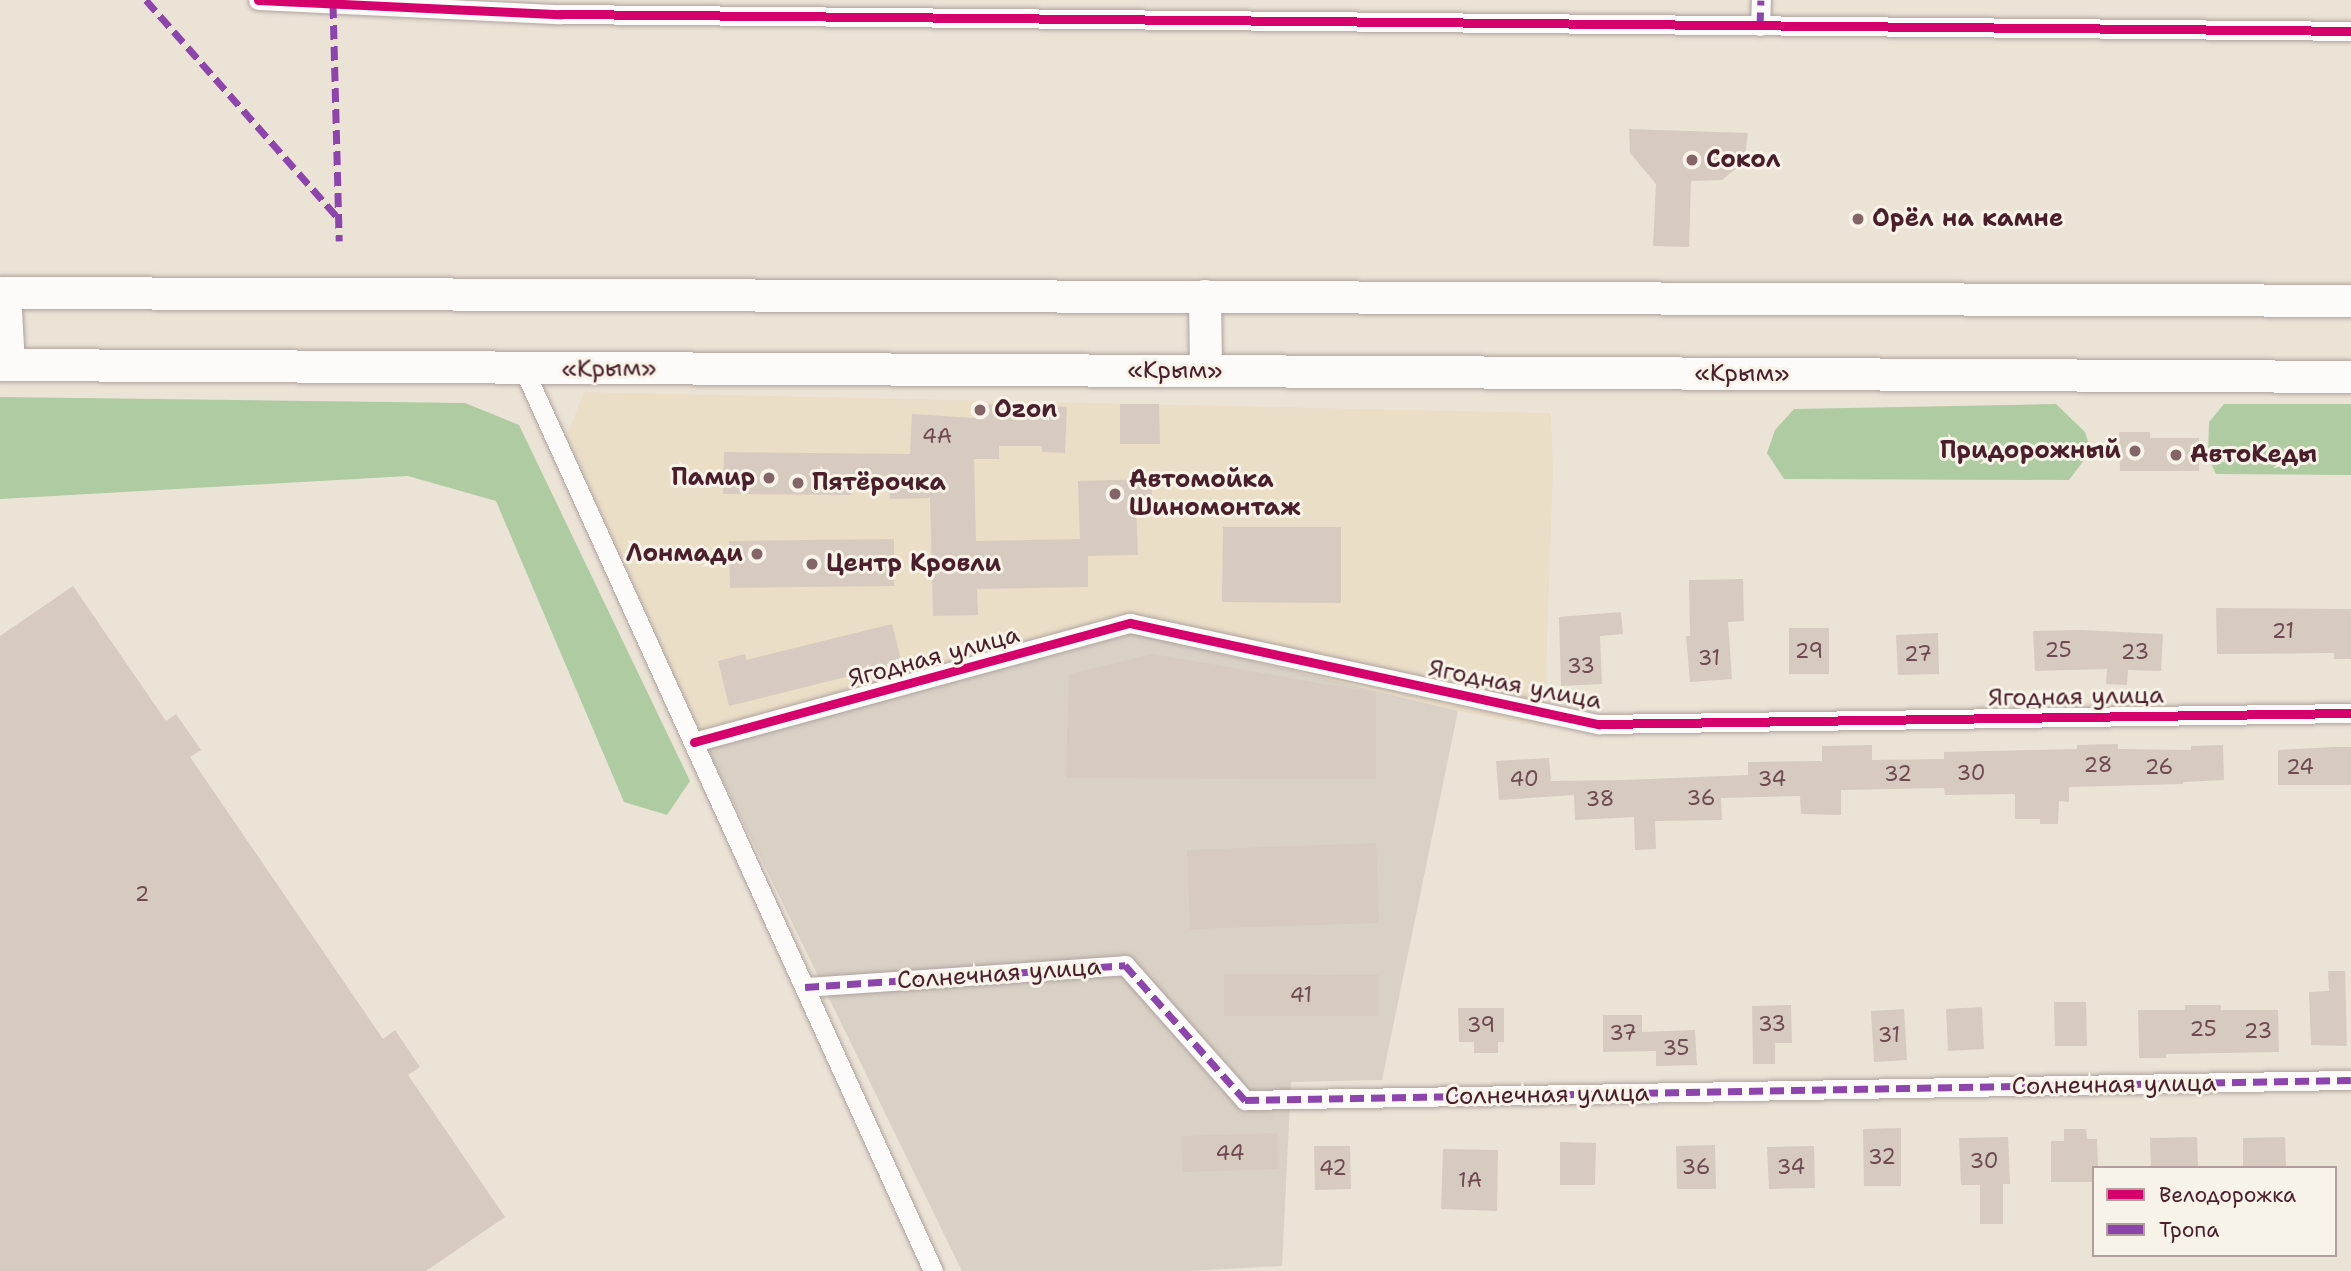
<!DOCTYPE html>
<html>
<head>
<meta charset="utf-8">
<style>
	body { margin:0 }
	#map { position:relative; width:2351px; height:1271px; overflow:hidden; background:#ece3d7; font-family:"Shantell Sans",sans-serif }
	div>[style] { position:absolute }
	.built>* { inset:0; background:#eadec7 }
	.industrial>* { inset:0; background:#d9d1c6 }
	.forest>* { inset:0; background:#afcba1 }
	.building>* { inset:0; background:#d7cac0 }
	.roads { filter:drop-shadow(0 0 2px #aea39e) drop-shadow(0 0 2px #aea39e) }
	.minor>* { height:19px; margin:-9.5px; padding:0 9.5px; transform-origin:9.5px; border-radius:9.5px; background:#fcfbf9 }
	.primary>* { height:32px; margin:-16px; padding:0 16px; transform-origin:16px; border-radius:16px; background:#fcfbf9 }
	.quiet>* { height:7px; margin-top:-3.5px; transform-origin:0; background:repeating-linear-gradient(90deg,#8e44ad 0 14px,transparent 0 21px) }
	.cycleway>* { height:9px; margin:-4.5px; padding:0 4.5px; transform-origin:4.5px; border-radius:4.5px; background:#d6006c }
	.dots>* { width:19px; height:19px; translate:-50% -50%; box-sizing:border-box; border:4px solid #f7f3e8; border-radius:50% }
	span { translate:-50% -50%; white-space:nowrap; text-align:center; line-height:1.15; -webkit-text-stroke:6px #f7f3e8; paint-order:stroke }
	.number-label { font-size:21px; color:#6e4b51 }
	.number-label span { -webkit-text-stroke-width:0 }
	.poi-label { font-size:24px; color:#4a1f2b; font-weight:700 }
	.left { translate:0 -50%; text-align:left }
	.right { translate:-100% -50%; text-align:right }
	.street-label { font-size:24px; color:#4a1f2b }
	.legend { position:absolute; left:2092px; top:1166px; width:245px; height:91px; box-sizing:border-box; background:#f7f3e8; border:2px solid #b29e9c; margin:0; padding:9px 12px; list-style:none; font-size:21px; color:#4a1f2b }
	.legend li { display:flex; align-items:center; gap:14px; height:35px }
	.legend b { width:35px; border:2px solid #b29e9c }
</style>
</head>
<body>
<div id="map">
	<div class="built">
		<div style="clip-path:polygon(584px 392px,1551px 413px,1553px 471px,1544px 727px,1458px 711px,1136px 633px,707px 748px,567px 436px)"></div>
	</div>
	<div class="industrial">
		<div style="clip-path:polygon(1136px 633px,1458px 711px,1382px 1080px,1291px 1082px,1282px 1266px,1189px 1271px,962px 1271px,707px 748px)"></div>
	</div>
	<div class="forest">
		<div style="clip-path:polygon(0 397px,465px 403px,519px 425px,690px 781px,667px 815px,624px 802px,496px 501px,408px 476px,0 499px)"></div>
		<div style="clip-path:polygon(2056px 404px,2085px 432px,2091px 451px,2069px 480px,1784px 479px,1767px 453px,1775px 430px,1794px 409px)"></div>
		<div style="clip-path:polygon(2224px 404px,2351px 404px,2351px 475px,2216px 474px,2208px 457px,2209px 422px)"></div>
	</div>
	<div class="building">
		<div style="clip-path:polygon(1629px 129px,1748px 133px,1744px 162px,1722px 180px,1691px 181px,1689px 247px,1653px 246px,1656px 184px,1630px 153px)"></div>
		<div style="clip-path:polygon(973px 404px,1067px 407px,1065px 453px,1042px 452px,1042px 446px,999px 446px,999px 459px,974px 459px,976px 541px,1080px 539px,1078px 481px,1152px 479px,1152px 507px,1136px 507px,1138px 555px,1088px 556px,1088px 587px,977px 589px,978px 615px,933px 616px,930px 498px,890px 499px,889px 476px,851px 475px,851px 495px,723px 494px,724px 452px,910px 454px,912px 414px,973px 418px)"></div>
		<div style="clip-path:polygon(1120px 404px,1159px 404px,1160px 444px,1120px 444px)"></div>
		<div style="clip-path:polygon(2119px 432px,2150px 432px,2150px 438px,2199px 438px,2199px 471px,2120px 471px)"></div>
		<div style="clip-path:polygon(1223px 527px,1341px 527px,1341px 603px,1222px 602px)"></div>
		<div style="clip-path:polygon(894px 539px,894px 586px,730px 588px,729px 541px)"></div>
		<div style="clip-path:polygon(1743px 579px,1744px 621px,1728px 622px,1732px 679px,1690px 682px,1686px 636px,1690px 636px,1689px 580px)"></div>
		<div style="clip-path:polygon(73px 586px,166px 721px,176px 714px,201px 750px,190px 757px,383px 1039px,395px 1030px,420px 1067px,408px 1075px,505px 1217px,426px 1271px,0 1271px,0 636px)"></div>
		<div style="clip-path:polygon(2216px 608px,2351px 609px,2351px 659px,2334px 659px,2334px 653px,2217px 654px)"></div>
		<div style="clip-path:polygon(1621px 612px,1623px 634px,1600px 636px,1602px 684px,1561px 686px,1559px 617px)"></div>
		<div style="clip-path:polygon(892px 624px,902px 663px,729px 706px,718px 661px,745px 654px,746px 660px)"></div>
		<div style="clip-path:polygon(1789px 628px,1829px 628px,1829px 674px,1789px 674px)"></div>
		<div style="clip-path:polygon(2081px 630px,2163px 634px,2161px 671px,2128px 670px,2127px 685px,2106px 684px,2107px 669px,2035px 671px,2033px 631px)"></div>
		<div style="clip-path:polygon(1938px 633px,1939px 674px,1898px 675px,1896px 635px)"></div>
		<div style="clip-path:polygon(1153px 654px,1376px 693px,1376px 779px,1066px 778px,1069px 674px)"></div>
		<div style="clip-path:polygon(2118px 744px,2118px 749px,2191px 750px,2191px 746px,2223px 745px,2224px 780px,2183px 782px,2183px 784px,2069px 787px,2069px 802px,2059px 801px,2058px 824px,2040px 824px,2040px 819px,2015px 819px,2015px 794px,1945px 795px,1944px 788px,1841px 790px,1841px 815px,1801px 814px,1800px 796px,1721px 798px,1722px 820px,1655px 821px,1656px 849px,1635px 850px,1634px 817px,1575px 820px,1574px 795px,1499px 800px,1496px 761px,1549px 758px,1551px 781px,1624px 780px,1748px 775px,1748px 762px,1822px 761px,1822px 746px,1872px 745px,1872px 760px,1944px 759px,1944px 752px,2077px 749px,2077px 745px)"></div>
		<div style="clip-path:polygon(2334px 747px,2351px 747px,2351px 785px,2278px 785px,2278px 750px)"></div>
		<div style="clip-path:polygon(1376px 843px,1379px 923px,1190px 929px,1187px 850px)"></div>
		<div style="clip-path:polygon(2328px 971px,2345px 971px,2347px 1046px,2311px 1045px,2309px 992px,2329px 991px)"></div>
		<div style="clip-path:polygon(1224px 974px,1378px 975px,1378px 1016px,1224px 1016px)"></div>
		<div style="clip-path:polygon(2054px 1002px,2086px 1002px,2087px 1046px,2055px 1046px)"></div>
		<div style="clip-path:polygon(1791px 1005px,1792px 1043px,1775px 1043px,1775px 1064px,1753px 1064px,1752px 1006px)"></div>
		<div style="clip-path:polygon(2185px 1005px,2221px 1005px,2221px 1010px,2278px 1010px,2279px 1052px,2166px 1054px,2166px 1058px,2139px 1058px,2138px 1010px,2185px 1010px)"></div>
		<div style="clip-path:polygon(1982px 1007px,1984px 1049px,1948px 1051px,1946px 1009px)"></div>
		<div style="clip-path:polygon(1458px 1008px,1504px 1008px,1504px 1042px,1498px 1042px,1498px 1053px,1474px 1053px,1474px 1042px,1459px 1042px)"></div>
		<div style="clip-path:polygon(1904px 1009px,1907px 1060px,1874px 1062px,1871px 1011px)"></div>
		<div style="clip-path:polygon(1603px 1015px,1642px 1015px,1642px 1032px,1695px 1030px,1697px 1065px,1656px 1066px,1656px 1051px,1603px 1052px)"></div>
		<div style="clip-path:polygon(1901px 1128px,1901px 1186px,1864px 1186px,1863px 1129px)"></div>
		<div style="clip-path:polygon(2064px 1129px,2086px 1129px,2087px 1139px,2097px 1139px,2098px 1168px,2094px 1168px,2094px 1182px,2051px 1182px,2051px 1141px,2064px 1141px)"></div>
		<div style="clip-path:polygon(1277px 1133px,1278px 1169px,1183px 1172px,1182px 1136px)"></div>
		<div style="clip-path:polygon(2008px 1137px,2010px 1184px,2003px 1184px,2003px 1224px,1980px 1224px,1980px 1185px,1961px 1185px,1959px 1138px)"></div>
		<div style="clip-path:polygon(2197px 1137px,2198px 1168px,2151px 1168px,2150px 1138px)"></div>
		<div style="clip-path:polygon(2285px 1137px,2286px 1168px,2243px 1168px,2243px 1138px)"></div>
		<div style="clip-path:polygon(1560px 1142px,1596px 1143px,1595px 1185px,1560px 1185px)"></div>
		<div style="clip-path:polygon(1715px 1145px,1716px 1189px,1677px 1189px,1676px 1146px)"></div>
		<div style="clip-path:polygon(1314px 1146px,1350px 1146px,1351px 1189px,1315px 1190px)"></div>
		<div style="clip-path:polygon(1814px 1146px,1815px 1188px,1769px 1189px,1767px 1147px)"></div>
		<div style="clip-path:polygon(1443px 1149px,1498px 1150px,1497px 1211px,1441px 1209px)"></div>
	</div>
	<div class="roads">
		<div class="minor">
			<div style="left:258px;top:0;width:302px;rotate:2.7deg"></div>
			<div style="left:560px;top:14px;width:1791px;rotate:0.54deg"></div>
			<div style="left:1760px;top:26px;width:26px;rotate:-88deg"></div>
			<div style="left:524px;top:370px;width:989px;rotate:65.58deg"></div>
			<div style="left:694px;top:742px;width:452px;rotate:-15.3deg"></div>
			<div style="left:1130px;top:623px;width:480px;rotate:12.2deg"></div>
			<div style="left:1599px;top:724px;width:752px;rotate:-0.84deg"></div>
			<div style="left:805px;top:987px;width:321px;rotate:-3.9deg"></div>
			<div style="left:1125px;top:965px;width:181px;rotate:48.4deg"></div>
			<div style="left:1245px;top:1100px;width:1106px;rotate:-1.04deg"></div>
		</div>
		<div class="primary">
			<div style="left:0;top:293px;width:2351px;rotate:0.19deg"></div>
			<div style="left:5px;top:293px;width:72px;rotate:86.8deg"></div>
			<div style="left:1205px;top:296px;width:75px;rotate:89.2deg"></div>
			<div style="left:0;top:365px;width:2351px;rotate:0.29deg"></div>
		</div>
	</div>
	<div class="quiet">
		<div style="left:146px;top:0;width:290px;rotate:48.6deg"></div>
		<div style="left:333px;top:4px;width:237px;rotate:88.5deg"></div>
		<div style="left:1760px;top:26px;width:26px;rotate:-88deg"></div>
		<div style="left:805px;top:987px;width:321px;rotate:-3.9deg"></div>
		<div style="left:1125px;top:965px;width:181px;rotate:48.4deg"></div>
		<div style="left:1245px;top:1100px;width:1106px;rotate:-1.04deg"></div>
	</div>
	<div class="cycleway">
		<div style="left:258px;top:0;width:302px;rotate:2.7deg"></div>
		<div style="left:560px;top:14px;width:1791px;rotate:0.54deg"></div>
		<div style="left:694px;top:742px;width:452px;rotate:-15.3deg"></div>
		<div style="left:1130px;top:623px;width:480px;rotate:12.2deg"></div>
		<div style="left:1599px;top:724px;width:752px;rotate:-0.84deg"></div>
	</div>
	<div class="dots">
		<div style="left:1692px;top:160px;background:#836467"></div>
		<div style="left:1858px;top:219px;background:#836467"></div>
		<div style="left:980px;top:410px;background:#836467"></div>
		<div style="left:2135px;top:451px;background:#836467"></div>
		<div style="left:2176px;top:455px;background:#836467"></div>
		<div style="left:769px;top:478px;background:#836467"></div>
		<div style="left:798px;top:483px;background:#836467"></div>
		<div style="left:1115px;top:494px;background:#836467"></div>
		<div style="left:757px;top:554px;background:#836467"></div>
		<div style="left:812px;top:564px;background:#836467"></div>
	</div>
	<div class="number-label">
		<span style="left:937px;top:436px">4А</span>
		<span style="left:2283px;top:631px">21</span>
		<span style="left:2058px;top:650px">25</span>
		<span style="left:1809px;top:651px">29</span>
		<span style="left:2135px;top:652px">23</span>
		<span style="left:1918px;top:654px">27</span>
		<span style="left:1709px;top:658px">31</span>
		<span style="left:1581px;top:666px">33</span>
		<span style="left:2098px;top:765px">28</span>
		<span style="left:2159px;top:767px">26</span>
		<span style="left:2300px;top:767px">24</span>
		<span style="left:1971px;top:773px">30</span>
		<span style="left:1898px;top:774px">32</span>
		<span style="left:1524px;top:779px">40</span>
		<span style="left:1772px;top:779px">34</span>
		<span style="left:1701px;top:798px">36</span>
		<span style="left:1600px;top:799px">38</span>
		<span style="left:142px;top:894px">2</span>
		<span style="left:1301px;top:995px">41</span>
		<span style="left:1772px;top:1024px">33</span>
		<span style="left:1481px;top:1025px">39</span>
		<span style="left:2203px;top:1029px">25</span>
		<span style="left:2258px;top:1031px">23</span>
		<span style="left:1623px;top:1033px">37</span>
		<span style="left:1889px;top:1035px">31</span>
		<span style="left:1676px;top:1048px">35</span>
		<span style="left:1230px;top:1153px">44</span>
		<span style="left:1882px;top:1157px">32</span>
		<span style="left:1984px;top:1161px">30</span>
		<span style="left:1696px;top:1167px">36</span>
		<span style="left:1791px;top:1167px">34</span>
		<span style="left:1333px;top:1168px">42</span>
		<span style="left:1470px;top:1180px">1А</span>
	</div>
	<div class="poi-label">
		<span class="left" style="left:1706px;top:160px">Сокол</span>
		<span class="left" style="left:1872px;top:219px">Орёл на камне</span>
		<span class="left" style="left:994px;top:410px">Ozon</span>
		<span class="right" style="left:2121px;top:451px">Придорожный</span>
		<span class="left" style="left:2190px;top:455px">АвтоКеды</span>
		<span class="right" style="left:755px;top:478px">Памир</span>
		<span class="left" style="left:1129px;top:494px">Автомойка<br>Шиномонтаж</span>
		<span class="left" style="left:812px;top:483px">Пятёрочка</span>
		<span class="right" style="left:743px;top:554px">Лонмади</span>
		<span class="left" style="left:826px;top:564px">Центр Кровли</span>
	</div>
	<div class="street-label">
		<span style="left:609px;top:369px;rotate:-1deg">«Крым»</span>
		<span style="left:1175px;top:371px">«Крым»</span>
		<span style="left:1742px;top:374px">«Крым»</span>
		<span style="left:934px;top:657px;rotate:-15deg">Ягодная улица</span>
		<span style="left:1515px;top:685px;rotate:11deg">Ягодная улица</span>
		<span style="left:2076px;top:697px;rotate:-1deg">Ягодная улица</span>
		<span style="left:999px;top:974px;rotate:-4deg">Солнечная улица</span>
		<span style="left:2114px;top:1085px;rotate:-1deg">Солнечная улица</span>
		<span style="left:1547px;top:1095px;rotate:-1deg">Солнечная улица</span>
	</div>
	<ul class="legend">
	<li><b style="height:9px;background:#d6006c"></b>Велодорожка</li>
	<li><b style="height:9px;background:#8e44ad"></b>Тропа</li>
	</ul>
</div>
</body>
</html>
